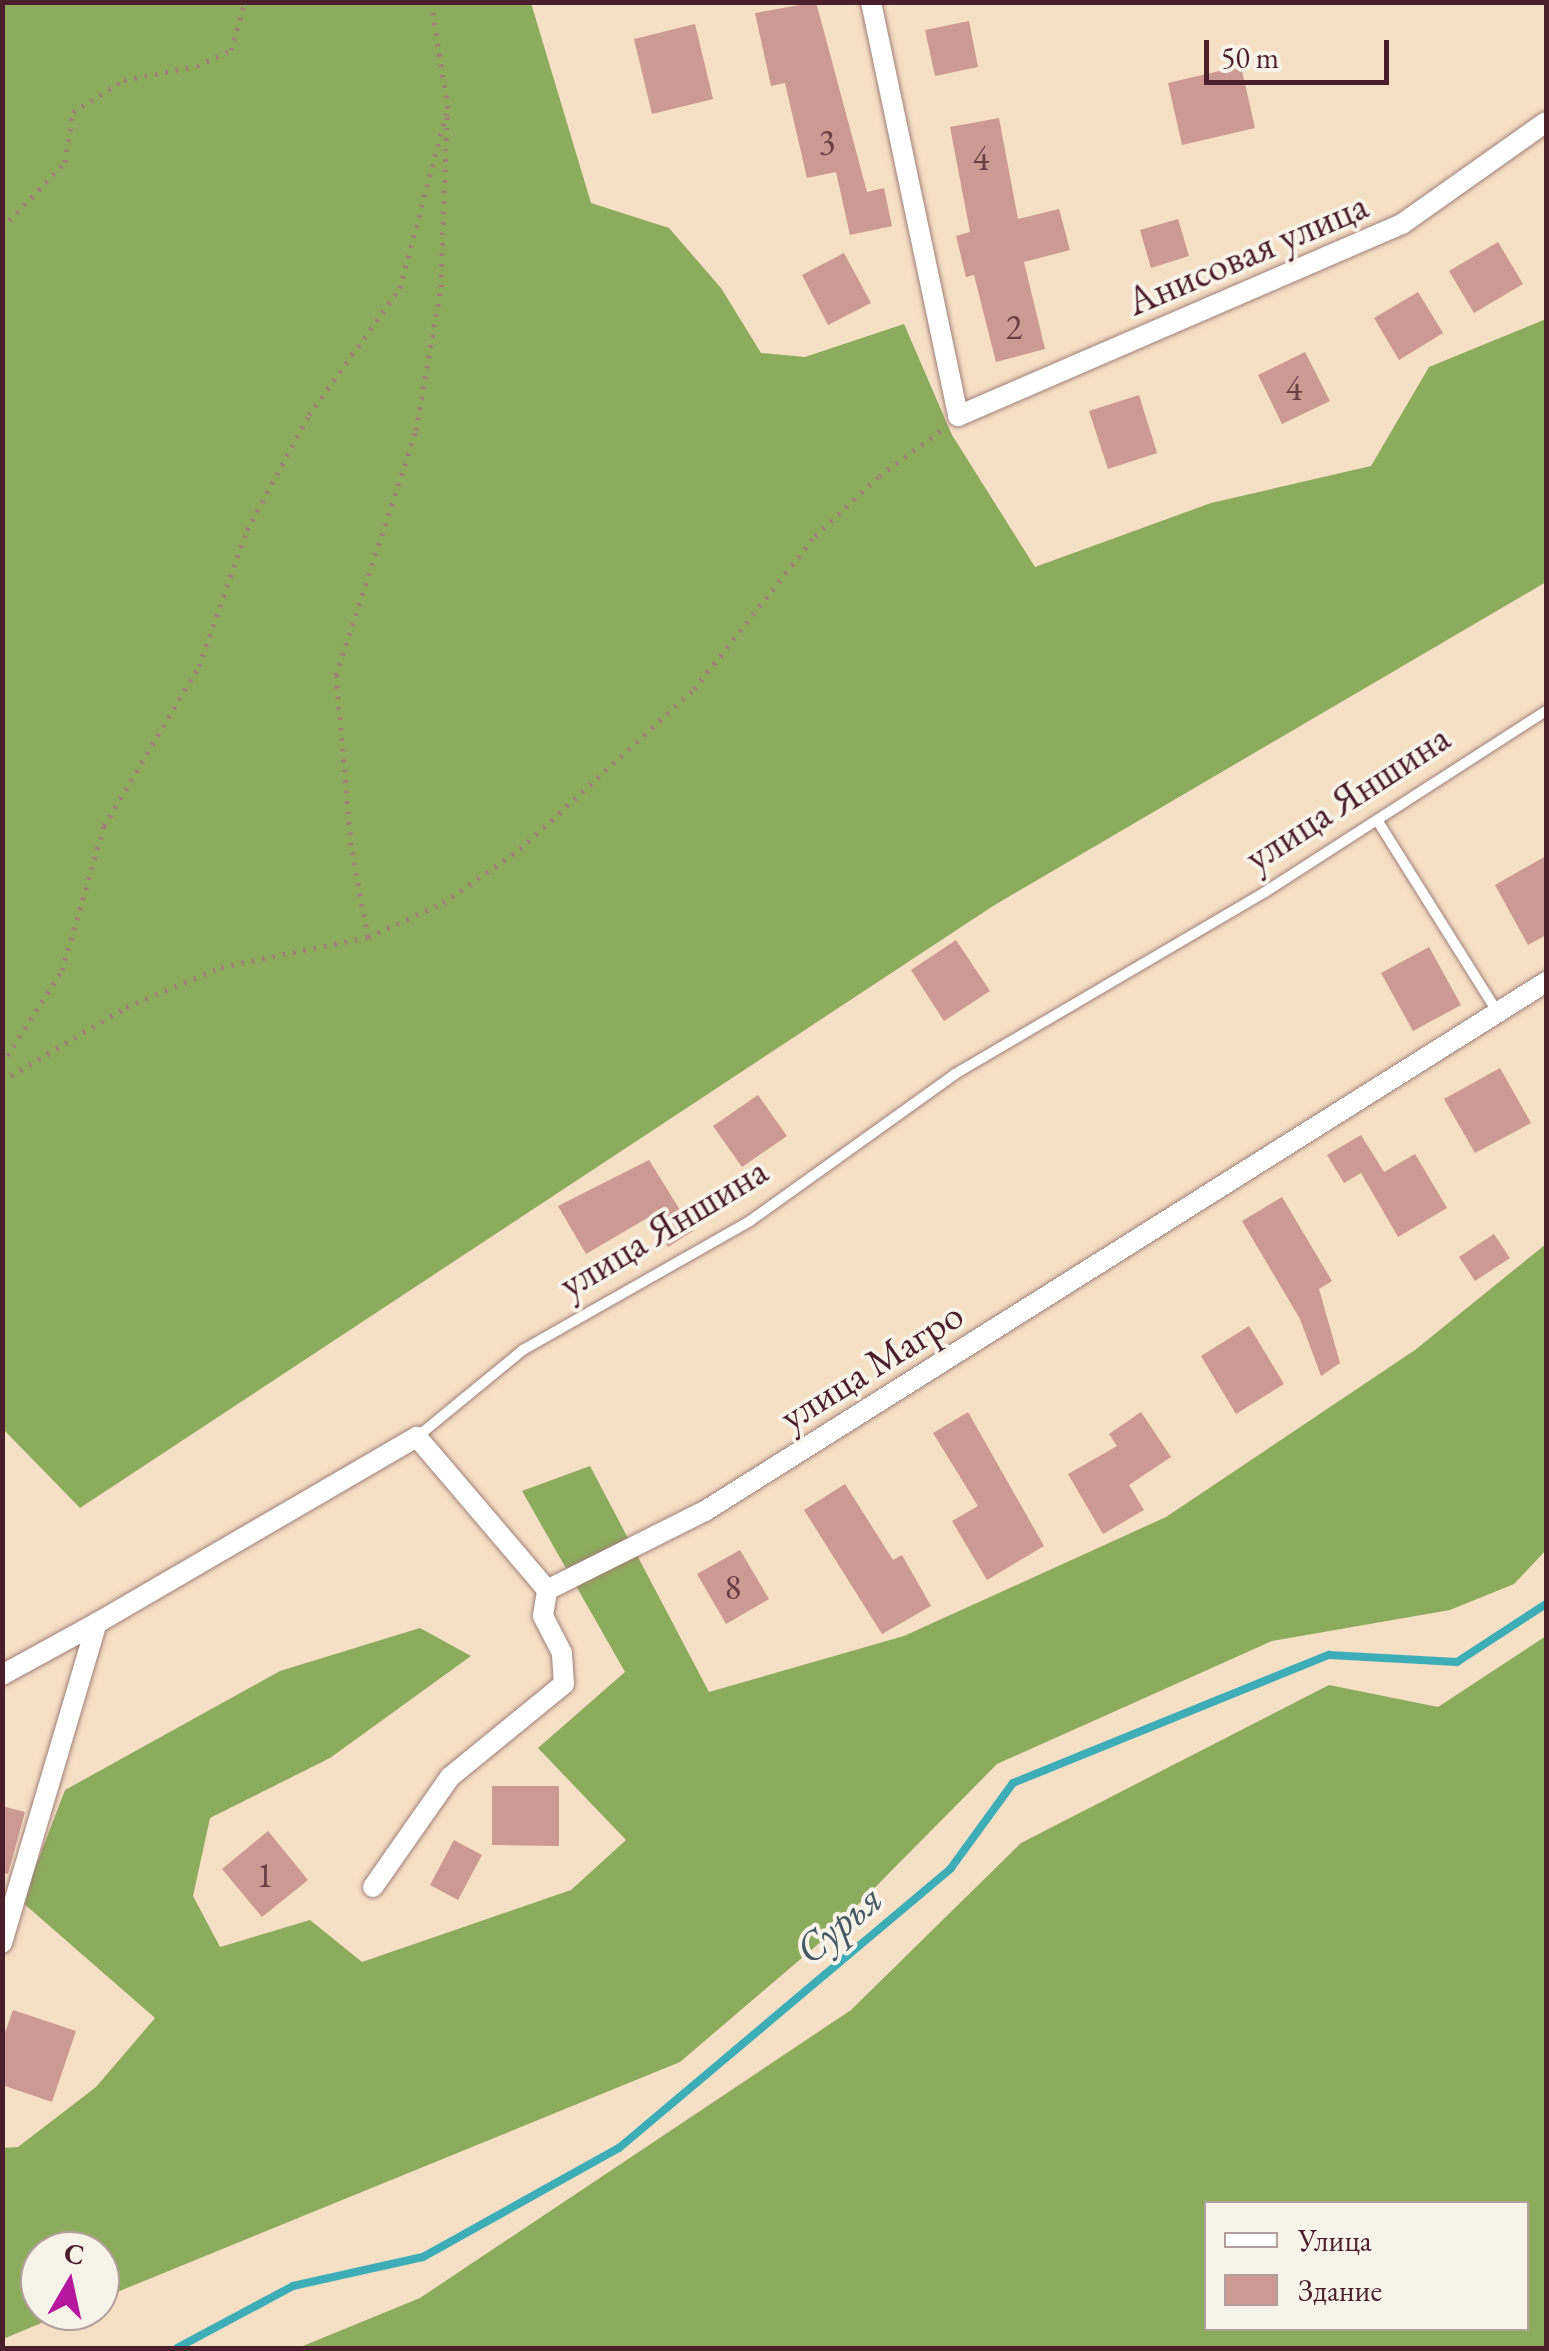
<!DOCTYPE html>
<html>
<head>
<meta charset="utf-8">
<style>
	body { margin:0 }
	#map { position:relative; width:1549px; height:2351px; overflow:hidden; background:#f5dfc5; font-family:"EB Garamond",serif }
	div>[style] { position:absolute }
	.forest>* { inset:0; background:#8dab5d }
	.stream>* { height:8px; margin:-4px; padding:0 4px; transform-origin:4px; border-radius:4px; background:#3dadb8 }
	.building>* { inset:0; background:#cd9993 }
	.path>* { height:5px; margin-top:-2.5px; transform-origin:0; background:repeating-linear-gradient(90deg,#a07f78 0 2.5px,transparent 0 10.5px) }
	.roads { filter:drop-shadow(0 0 2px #a07f78) drop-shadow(0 0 2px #a07f78) }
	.lane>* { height:10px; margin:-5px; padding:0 5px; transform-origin:5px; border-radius:5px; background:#fff }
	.street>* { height:20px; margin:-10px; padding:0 10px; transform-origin:10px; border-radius:10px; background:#fff }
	span { translate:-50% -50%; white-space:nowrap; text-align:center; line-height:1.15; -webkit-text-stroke:8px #f7f3e8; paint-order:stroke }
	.number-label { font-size:35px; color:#6b3e45 }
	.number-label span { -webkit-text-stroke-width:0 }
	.street-label { font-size:40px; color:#4a1f2b }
	.water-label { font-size:42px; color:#455863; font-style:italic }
	.frame { position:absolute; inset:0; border:5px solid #4a1f2b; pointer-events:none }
	.legend { position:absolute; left:1204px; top:2201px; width:325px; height:130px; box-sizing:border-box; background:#f7f3e8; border:2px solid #b29e9c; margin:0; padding:12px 18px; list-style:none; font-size:30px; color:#4a1f2b }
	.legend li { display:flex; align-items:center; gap:20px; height:50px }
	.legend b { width:50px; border:2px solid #b29e9c }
	.north { position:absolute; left:20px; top:2231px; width:100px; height:100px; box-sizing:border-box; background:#f7f3e8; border:2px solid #b29e9c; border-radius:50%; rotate:9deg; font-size:28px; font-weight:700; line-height:40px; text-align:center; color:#4a1f2b }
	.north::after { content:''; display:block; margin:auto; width:35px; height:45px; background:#b5179e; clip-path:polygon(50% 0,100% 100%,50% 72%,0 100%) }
	.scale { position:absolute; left:1204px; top:40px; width:185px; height:45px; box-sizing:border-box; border:5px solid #4a1f2b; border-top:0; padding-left:12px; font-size:30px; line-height:35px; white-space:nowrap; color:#4a1f2b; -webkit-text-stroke:8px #f7f3e8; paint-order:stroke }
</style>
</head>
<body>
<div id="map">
	<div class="forest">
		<div style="clip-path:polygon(2px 3px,531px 3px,591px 203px,669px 228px,721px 288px,761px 353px,805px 357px,904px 324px,952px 435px,1035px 567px,1211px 503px,1371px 466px,1429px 367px,1546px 319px,1546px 582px,993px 906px,80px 1508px,3px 1429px)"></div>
		<div style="clip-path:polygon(1546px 1244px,1546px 1550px,1514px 1584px,1450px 1610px,1272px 1641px,997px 1764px,823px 1940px,680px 2062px,100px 2299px,100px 2251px,40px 2251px,40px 2311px,70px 2311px,3px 2339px,3px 2148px,18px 2147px,96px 2087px,155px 2018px,22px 1902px,65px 1790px,280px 1671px,420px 1628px,471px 1656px,330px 1758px,210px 1818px,193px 1896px,220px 1947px,310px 1920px,362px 1962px,571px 1890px,626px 1840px,538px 1748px,625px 1672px,522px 1491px,590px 1466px,709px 1692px,904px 1636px,1166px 1517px,1415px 1350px)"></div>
		<div style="clip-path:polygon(evenodd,1546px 1636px,1546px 2348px,298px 2348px,420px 2298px,851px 2010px,1021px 1843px,1329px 1685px,1438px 1707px,1546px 1636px,1206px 2204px,1526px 2204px,1526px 2328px,1206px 2328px,1206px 2204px)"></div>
	</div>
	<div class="stream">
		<div style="left:177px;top:2348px;width:132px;rotate:-28.1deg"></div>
		<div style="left:293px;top:2286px;width:133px;rotate:-12.6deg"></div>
		<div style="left:423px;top:2257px;width:224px;rotate:-29.1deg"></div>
		<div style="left:619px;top:2148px;width:434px;rotate:-40.1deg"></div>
		<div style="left:951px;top:1868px;width:105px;rotate:-53.9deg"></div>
		<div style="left:1013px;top:1783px;width:341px;rotate:-22.1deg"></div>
		<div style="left:1329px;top:1655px;width:128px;rotate:3.1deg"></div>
		<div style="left:1457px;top:1662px;width:106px;rotate:-33.1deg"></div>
	</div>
	<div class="building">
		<div style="clip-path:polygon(816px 2px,867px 192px,884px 188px,892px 226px,850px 235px,836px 172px,807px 178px,785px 83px,771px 86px,755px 13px)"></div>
		<div style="clip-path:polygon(969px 21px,978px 67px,935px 76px,925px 30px)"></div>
		<div style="clip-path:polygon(695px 24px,713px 99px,652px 114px,634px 39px)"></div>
		<div style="clip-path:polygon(1241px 66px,1255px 128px,1182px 145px,1168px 83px)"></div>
		<div style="clip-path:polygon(999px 118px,1018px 219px,1059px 209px,1070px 250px,1024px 262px,1045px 349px,996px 362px,974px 275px,966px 277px,956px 236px,970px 232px,950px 127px)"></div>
		<div style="clip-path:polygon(1178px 219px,1189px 256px,1151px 268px,1140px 230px)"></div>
		<div style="clip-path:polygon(1498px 242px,1523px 284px,1474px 313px,1449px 271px)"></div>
		<div style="clip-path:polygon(844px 253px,871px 303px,828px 325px,802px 275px)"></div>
		<div style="clip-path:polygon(1418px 292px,1443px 333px,1399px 360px,1374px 318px)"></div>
		<div style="clip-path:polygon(1305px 352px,1330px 401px,1282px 424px,1258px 375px)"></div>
		<div style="clip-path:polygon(1139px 395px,1157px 453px,1108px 469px,1089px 411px)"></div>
		<div style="clip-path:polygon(1546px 856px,1546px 935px,1528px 945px,1495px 885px)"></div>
		<div style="clip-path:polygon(956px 940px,990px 991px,944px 1021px,911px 970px)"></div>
		<div style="clip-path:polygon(1429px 947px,1461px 1005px,1413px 1031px,1381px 973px)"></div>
		<div style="clip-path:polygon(1500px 1068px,1531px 1123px,1475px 1153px,1444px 1099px)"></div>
		<div style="clip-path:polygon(758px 1095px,787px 1136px,742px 1167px,713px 1126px)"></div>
		<div style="clip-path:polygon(1361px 1135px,1384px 1172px,1415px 1154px,1447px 1208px,1398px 1237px,1361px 1173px,1344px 1183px,1327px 1155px)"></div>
		<div style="clip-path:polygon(649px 1160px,693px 1231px,668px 1247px,649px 1217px,586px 1254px,558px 1206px)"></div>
		<div style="clip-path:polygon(1282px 1197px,1332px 1281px,1319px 1289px,1340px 1363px,1321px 1376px,1300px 1319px,1242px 1221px)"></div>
		<div style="clip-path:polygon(1494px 1234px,1510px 1258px,1475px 1281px,1459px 1257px)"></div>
		<div style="clip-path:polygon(1249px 1326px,1284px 1384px,1236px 1414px,1201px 1356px)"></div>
		<div style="clip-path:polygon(968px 1412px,1044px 1546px,987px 1580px,952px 1521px,978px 1506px,933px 1433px)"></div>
		<div style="clip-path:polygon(1141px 1412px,1171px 1457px,1129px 1485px,1144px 1510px,1103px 1534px,1068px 1474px,1117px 1446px,1109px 1434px)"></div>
		<div style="clip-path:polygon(845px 1484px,893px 1560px,902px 1555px,931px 1606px,882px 1634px,804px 1510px)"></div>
		<div style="clip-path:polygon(740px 1550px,769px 1599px,726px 1624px,697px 1574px)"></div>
		<div style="clip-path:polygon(492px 1786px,559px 1786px,559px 1846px,492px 1845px)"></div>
		<div style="clip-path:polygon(2px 1806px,25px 1812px,8px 1874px,2px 1873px)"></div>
		<div style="clip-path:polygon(268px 1831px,308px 1880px,262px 1917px,222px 1869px)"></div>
		<div style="clip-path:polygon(454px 1840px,482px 1855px,458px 1900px,430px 1885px)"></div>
		<div style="clip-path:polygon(13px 2010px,76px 2031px,52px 2102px,2px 2085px,2px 2041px)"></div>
	</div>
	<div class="path">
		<div style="left:2px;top:228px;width:91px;rotate:-46.3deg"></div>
		<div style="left:65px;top:162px;width:51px;rotate:-80.9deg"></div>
		<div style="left:73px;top:112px;width:60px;rotate:-32.1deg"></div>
		<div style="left:124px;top:80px;width:74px;rotate:-10.9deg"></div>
		<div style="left:197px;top:66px;width:38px;rotate:-25deg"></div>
		<div style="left:231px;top:50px;width:50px;rotate:-73.7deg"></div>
		<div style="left:368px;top:937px;width:94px;rotate:-100.5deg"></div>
		<div style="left:351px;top:845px;width:171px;rotate:-95deg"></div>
		<div style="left:336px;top:675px;width:258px;rotate:-71.9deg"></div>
		<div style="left:416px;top:430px;width:145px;rotate:-80.1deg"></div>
		<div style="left:441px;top:287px;width:170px;rotate:-88deg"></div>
		<div style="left:2px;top:1064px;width:112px;rotate:-57.4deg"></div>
		<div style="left:62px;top:970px;width:150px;rotate:-73.7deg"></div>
		<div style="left:104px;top:826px;width:186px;rotate:-59.3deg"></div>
		<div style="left:199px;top:666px;width:144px;rotate:-70.6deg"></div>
		<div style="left:247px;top:530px;width:131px;rotate:-61.7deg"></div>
		<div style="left:309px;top:415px;width:156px;rotate:-54.4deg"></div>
		<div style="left:400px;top:288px;width:186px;rotate:-75.1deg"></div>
		<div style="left:448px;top:108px;width:107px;rotate:-99.1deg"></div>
		<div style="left:2px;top:1081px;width:144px;rotate:-30.8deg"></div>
		<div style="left:126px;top:1007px;width:103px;rotate:-22.8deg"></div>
		<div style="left:221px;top:967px;width:150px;rotate:-11.5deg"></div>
		<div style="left:368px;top:937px;width:82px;rotate:-24.4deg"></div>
		<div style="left:443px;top:903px;width:94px;rotate:-35deg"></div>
		<div style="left:520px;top:849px;width:236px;rotate:-42.6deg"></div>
		<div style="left:694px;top:689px;width:195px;rotate:-51.7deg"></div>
		<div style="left:815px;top:536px;width:88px;rotate:-43.2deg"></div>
		<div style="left:879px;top:476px;width:79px;rotate:-36.3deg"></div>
	</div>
	<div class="roads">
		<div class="lane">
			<div style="left:1377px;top:820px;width:228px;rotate:57.9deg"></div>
			<div style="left:417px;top:1437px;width:137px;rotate:-39.4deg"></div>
			<div style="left:523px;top:1350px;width:261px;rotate:-29.6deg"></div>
			<div style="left:750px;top:1221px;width:252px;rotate:-35.6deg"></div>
			<div style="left:955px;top:1074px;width:359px;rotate:-30.4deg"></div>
			<div style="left:1265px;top:892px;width:334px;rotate:-32.8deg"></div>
		</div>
		<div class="street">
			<div style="left:871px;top:2px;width:423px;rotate:78.1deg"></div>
			<div style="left:958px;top:416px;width:484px;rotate:-23.4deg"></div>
			<div style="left:1402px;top:224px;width:176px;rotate:-35.3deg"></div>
			<div style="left:2px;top:1675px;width:108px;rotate:-28.7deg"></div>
			<div style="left:373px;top:1887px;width:134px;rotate:-55deg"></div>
			<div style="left:450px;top:1777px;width:147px;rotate:-39.2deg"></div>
			<div style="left:564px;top:1684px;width:31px;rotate:-94deg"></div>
			<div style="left:562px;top:1653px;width:42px;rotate:-117.2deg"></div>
			<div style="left:543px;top:1616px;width:26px;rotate:-81deg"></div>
			<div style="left:547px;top:1590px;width:177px;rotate:-26.6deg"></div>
			<div style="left:705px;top:1511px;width:994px;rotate:-32.17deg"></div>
			<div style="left:2px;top:1943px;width:334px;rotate:-73.5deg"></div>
			<div style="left:97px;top:1623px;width:370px;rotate:-30.2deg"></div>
			<div style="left:417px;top:1437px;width:201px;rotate:49.6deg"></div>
		</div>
	</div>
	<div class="number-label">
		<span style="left:827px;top:142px">3</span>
		<span style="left:981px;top:158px">4</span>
		<span style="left:1014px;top:327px">2</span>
		<span style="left:1294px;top:388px">4</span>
		<span style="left:733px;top:1587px">8</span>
		<span style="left:265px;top:1875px">1</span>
	</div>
	<div class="street-label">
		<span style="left:1247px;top:253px;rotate:-23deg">Анисовая улица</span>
		<span style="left:1347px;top:797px;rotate:-33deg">улица Яншина</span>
		<span style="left:663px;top:1227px;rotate:-31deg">улица Яншина</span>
		<span style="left:871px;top:1365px;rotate:-32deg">улица Магро</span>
	</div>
	<div class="water-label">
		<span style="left:839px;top:1924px;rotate:-40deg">Сурья</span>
	</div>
	<div class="frame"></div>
	<ul class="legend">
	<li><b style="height:12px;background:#fff"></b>Улица</li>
	<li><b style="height:28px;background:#cd9993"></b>Здание</li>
	</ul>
	<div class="north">С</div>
	<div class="scale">50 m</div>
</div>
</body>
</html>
